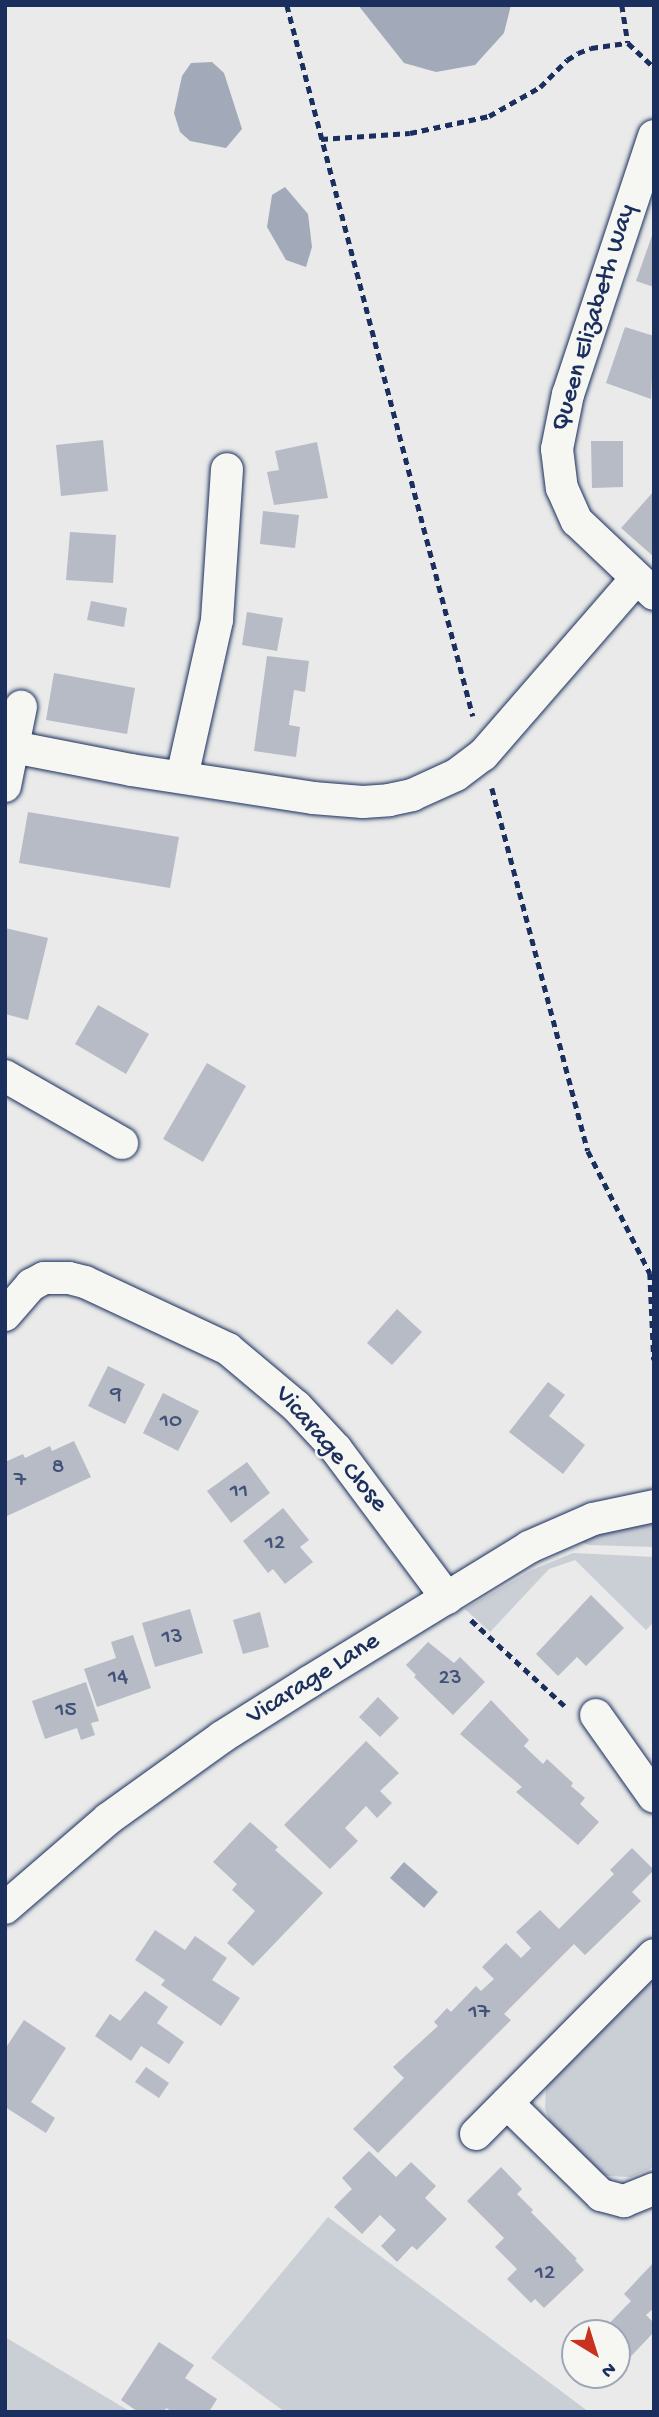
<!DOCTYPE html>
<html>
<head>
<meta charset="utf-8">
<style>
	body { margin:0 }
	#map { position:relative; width:659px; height:2417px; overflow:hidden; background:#e9eae9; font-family:"Gochi Hand",sans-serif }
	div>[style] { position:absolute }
	.green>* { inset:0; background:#caced5 }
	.water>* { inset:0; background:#a2aaba }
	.building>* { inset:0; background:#b6bbc6 }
	.path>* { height:4.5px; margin-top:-2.25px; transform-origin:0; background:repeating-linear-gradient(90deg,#1b2f5e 0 7px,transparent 0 12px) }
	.roads { filter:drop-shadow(0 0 2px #1b2f5e) drop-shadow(0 0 2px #1b2f5e) }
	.street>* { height:32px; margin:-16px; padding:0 16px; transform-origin:16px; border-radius:16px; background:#f6f6f2 }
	span { translate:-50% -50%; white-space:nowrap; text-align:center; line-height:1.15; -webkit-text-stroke:5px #f6f6f2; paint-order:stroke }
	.number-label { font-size:23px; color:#425278 }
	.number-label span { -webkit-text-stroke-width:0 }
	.street-label { font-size:26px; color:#1b2f5e }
	.frame { position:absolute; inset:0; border:7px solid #1b2f5e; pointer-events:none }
	.north { position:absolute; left:561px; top:2319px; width:70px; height:70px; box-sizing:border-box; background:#f6f6f2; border:2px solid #9ea6b7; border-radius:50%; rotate:142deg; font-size:19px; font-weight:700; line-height:28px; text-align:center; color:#1b2f5e }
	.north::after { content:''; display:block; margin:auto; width:24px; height:32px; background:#c8321e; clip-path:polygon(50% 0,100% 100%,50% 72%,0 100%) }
</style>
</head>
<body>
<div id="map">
	<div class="green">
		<div style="clip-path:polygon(654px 1519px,654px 1547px,589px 1545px,576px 1540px)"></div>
		<div style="clip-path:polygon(573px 1553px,654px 1557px,654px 1622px,646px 1630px,575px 1560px,549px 1569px,490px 1632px,465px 1609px,532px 1570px)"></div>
		<div style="clip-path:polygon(654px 1975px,654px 2167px,631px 2177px,607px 2176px,593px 2169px,553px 2130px,545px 2108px,546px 2087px,551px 2077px)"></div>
		<div style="clip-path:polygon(328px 2217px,589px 2412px,285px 2412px,211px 2358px)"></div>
		<div style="clip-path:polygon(5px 2337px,131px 2412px,5px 2412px)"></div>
	</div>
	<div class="water">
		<div style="clip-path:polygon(358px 5px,511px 5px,504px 33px,475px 65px,436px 72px,404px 63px)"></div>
		<div style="clip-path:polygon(212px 62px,224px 73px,242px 129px,226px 148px,190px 141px,180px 132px,174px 113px,182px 76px,191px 63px)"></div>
		<div style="clip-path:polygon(285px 187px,308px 214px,312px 247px,306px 267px,286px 260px,267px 227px,272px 195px)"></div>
		<div style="clip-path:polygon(404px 1862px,438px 1892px,424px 1908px,390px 1878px)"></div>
	</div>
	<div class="building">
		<div style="clip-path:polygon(654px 230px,654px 287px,636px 281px)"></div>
		<div style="clip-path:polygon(625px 327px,654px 336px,651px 399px,606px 383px)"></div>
		<div style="clip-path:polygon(103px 440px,108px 491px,61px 496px,56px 445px)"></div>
		<div style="clip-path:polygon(591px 441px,623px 441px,623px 487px,592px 488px)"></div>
		<div style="clip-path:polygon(317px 442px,328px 498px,274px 505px,267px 472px,279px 470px,275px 451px)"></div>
		<div style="clip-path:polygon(654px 491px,654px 557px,621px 528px)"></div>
		<div style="clip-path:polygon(263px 511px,299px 515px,295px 548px,260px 544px)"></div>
		<div style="clip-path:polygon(70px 532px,116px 535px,113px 583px,66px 580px)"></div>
		<div style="clip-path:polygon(91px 601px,127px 608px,124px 627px,87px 620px)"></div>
		<div style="clip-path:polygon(247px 612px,283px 618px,277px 651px,242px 645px)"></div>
		<div style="clip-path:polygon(267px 656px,309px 661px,305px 692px,294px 690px,289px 725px,300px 727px,296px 757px,254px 751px)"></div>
		<div style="clip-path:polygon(54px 673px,135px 688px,127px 734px,46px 720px)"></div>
		<div style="clip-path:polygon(28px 812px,179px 837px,170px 888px,19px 863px)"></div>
		<div style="clip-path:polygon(5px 928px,48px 938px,28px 1020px,5px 1014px)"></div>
		<div style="clip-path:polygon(98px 1005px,149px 1034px,126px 1074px,75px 1044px)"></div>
		<div style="clip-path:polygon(207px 1063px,246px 1086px,203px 1162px,163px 1139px)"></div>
		<div style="clip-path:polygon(397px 1309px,422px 1332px,392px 1365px,367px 1343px)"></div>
		<div style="clip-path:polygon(108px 1366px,145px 1384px,125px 1424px,88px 1406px)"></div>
		<div style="clip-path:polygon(548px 1382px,565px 1395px,549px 1416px,585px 1445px,563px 1474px,509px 1432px)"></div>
		<div style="clip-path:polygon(163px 1393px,199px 1411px,178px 1451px,143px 1433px)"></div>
		<div style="clip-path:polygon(74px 1441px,91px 1477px,5px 1517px,5px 1462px,23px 1454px,25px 1458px,50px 1446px,52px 1451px)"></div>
		<div style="clip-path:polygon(247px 1462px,270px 1493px,231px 1523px,207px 1491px)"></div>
		<div style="clip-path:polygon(283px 1508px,309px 1540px,300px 1547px,313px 1562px,285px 1584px,273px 1569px,268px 1573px,243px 1541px)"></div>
		<div style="clip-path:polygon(591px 1595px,624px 1628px,586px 1666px,577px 1657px,558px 1676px,536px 1654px)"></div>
		<div style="clip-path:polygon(190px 1609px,203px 1653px,155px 1667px,142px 1623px)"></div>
		<div style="clip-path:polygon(260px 1612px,269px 1647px,243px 1654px,233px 1620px)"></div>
		<div style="clip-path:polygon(133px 1635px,151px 1688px,97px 1707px,84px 1669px,116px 1658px,111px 1642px)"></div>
		<div style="clip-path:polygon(428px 1642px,454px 1663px,460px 1657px,485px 1682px,453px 1715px,414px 1677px,416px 1675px,406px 1665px)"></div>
		<div style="clip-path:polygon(86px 1682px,99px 1721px,91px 1723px,95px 1735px,81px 1740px,77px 1728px,45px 1739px,32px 1701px)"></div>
		<div style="clip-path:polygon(378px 1697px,399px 1718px,380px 1737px,359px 1717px)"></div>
		<div style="clip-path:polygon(491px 1700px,529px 1740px,524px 1746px,543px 1764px,547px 1759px,573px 1783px,571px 1786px,585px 1798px,580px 1804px,599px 1822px,578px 1845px,516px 1792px,522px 1787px,460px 1734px)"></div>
		<div style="clip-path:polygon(366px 1741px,399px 1773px,380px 1791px,392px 1803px,377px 1818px,366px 1806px,345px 1828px,358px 1841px,330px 1869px,284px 1825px)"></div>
		<div style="clip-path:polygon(250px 1822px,278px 1847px,275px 1850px,323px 1893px,253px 1966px,227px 1943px,255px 1911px,232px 1890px,237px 1884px,213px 1862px)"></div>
		<div style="clip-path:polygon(632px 1848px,654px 1870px,632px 1892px,641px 1901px,585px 1955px,574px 1944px,504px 2014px,511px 2020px,378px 2153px,353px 2129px,404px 2078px,393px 2067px,438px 2026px,434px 2022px,447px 2008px,451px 2012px,476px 1986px,481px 1991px,494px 1979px,482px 1967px,506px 1943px,521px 1958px,531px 1948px,516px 1932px,540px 1910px,559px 1929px,614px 1874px,610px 1870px)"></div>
		<div style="clip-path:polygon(155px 1930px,185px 1950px,195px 1936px,227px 1958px,212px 1980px,240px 1998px,221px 2026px,161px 1985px,165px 1980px,135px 1960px)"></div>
		<div style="clip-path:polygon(145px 1991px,168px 2007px,157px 2023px,184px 2042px,169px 2064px,141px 2046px,131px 2061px,95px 2036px,110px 2014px,120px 2021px)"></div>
		<div style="clip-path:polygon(24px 2020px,66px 2048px,31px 2102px,55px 2118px,46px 2133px,5px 2107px,5px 2049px)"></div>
		<div style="clip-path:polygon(146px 2067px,169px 2083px,159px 2098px,135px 2082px)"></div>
		<div style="clip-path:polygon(369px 2151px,396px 2177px,411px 2162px,436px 2186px,425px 2198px,447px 2219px,417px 2250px,412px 2246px,397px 2262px,381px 2246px,396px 2230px,380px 2215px,362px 2234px,334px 2207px,352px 2189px,342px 2178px)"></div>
		<div style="clip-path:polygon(501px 2167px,522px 2189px,517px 2194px,533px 2210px,531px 2212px,577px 2259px,575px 2260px,584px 2270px,544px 2308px,535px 2299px,531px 2303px,507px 2279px,517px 2269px,495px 2247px,504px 2238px,467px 2201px)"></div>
		<div style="clip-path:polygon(654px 2262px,654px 2308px,646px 2315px,654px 2323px,654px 2332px,617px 2371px,617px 2333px,600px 2333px,631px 2301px,624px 2294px)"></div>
		<div style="clip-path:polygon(159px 2342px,194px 2365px,185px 2378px,217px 2399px,209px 2412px,173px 2412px,166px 2408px,164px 2412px,138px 2412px,121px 2400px)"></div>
	</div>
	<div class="path">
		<div style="left:287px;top:5px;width:735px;rotate:75.34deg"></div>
		<div style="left:622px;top:5px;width:38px;rotate:81deg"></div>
		<div style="left:628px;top:43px;width:35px;rotate:43deg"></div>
		<div style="left:321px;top:139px;width:89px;rotate:-3.9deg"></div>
		<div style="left:410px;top:133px;width:81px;rotate:-12.1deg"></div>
		<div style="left:489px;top:116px;width:59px;rotate:-29.6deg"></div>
		<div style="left:540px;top:87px;width:38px;rotate:-45deg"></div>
		<div style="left:567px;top:60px;width:13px;rotate:-32deg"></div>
		<div style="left:578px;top:53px;width:14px;rotate:-21deg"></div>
		<div style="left:591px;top:48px;width:37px;rotate:-8deg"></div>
		<div style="left:492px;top:788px;width:375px;rotate:75.2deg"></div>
		<div style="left:588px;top:1151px;width:137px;rotate:63.1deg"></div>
		<div style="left:650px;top:1273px;width:87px;rotate:87.4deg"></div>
		<div style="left:471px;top:1620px;width:127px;rotate:42.5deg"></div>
	</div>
	<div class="roads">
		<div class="street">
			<div style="left:654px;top:136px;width:272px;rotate:108.4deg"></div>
			<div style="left:568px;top:394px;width:56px;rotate:101.3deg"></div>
			<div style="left:557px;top:449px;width:39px;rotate:83deg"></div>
			<div style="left:562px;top:488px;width:36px;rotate:66deg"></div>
			<div style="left:577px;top:521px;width:106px;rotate:43.5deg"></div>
			<div style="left:13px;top:747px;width:120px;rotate:11deg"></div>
			<div style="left:131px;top:770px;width:184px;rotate:8.7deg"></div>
			<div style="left:313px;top:798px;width:50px;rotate:4.6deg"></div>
			<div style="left:363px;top:802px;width:26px;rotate:-4deg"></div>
			<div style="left:389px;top:800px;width:24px;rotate:-12deg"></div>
			<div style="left:412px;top:795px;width:48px;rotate:-24.4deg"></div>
			<div style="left:456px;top:775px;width:34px;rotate:-37deg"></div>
			<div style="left:483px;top:755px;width:233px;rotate:-49deg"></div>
			<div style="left:182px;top:777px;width:161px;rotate:-77.4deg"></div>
			<div style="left:217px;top:620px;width:151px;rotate:-86.2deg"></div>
			<div style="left:5px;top:786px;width:81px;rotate:-78.6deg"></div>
			<div style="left:5px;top:1076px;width:135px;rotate:29.8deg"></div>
			<div style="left:5px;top:1315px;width:40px;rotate:-49deg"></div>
			<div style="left:31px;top:1285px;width:15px;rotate:-28deg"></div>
			<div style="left:44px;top:1278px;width:25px"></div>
			<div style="left:69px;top:1278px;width:16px;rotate:14deg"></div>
			<div style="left:85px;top:1282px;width:158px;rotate:25.1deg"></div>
			<div style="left:228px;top:1349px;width:89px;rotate:40deg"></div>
			<div style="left:296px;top:1406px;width:59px;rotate:47.1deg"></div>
			<div style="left:336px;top:1449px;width:186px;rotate:53.3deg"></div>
			<div style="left:596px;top:1715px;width:100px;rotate:54.7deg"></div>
			<div style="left:5px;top:1908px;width:136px;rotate:-40.8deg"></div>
			<div style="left:108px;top:1819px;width:140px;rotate:-35.7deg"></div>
			<div style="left:222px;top:1737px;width:103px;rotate:-32.3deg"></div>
			<div style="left:309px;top:1682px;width:258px;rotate:-31.5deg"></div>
			<div style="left:529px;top:1547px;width:70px;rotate:-23.6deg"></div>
			<div style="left:593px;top:1519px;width:62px;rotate:-12deg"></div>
			<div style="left:507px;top:2103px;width:132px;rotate:44.4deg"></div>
			<div style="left:601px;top:2195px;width:24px;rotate:15deg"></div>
			<div style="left:624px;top:2201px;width:32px;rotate:-22deg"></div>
			<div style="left:476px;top:2134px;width:252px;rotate:-45.2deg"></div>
		</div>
	</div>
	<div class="number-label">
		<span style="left:116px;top:1395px">9</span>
		<span style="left:171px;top:1422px">10</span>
		<span style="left:58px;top:1468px">8</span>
		<span style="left:20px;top:1481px">7</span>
		<span style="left:239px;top:1492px">11</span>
		<span style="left:275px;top:1544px">12</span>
		<span style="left:172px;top:1638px">13</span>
		<span style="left:118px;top:1678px">14</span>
		<span style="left:450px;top:1679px">23</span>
		<span style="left:66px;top:1711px">15</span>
		<span style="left:479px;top:2013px">17</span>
		<span style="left:545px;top:2274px">12</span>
	</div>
	<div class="street-label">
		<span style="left:595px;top:318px;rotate:-73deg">Queen Elizabeth Way</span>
		<span style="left:330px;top:1450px;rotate:49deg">Vicarage Close</span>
		<span style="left:314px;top:1680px;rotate:-32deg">Vicarage Lane</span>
	</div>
	<div class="frame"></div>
	<div class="north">N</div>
</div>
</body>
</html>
